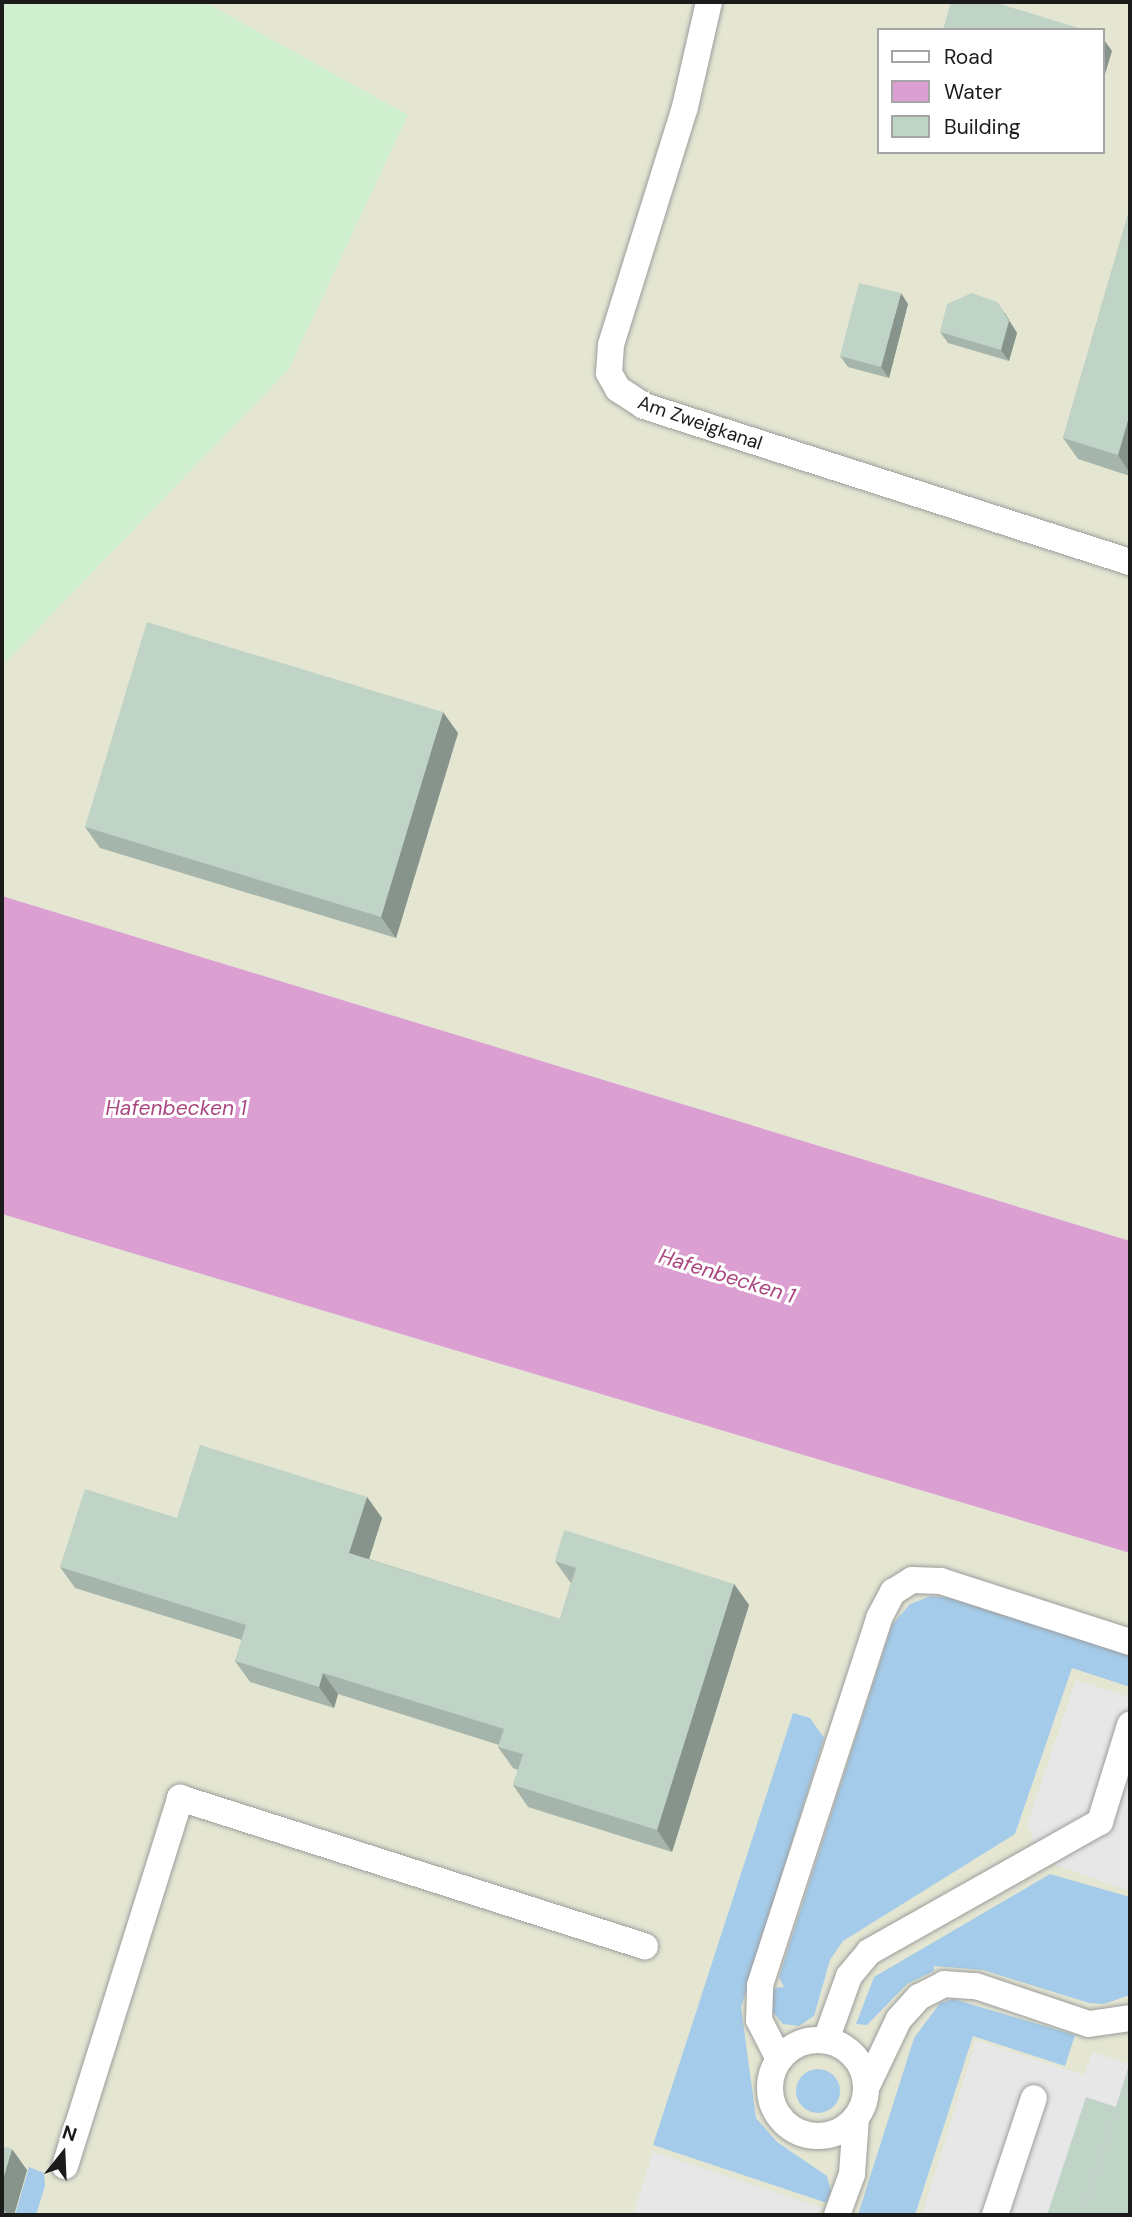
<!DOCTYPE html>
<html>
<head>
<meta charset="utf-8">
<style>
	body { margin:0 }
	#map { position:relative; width:1132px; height:2217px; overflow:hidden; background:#e0ede8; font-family:"DM Sans",sans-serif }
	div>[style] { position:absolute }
	.commercial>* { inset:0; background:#cfefce }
	.industrial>* { inset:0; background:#e4e6d2 }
	.grass>* { inset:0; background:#a4cbe9 }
	.round { border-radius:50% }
	.parking>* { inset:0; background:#e7e7e7 }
	.water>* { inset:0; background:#dc9fd2 }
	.roads { filter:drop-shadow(0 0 2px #9c9c9c) drop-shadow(0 0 2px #9c9c9c) }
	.minor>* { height:26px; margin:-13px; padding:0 13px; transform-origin:13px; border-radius:13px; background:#fff }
	.minor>.ring { margin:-13px; padding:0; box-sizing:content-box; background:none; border:26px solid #fff; border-radius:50% }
	.wall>* { inset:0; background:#a5b5ab }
	.shaded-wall>* { inset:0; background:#86948b }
	.building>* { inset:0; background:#c0d3c7 }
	span { translate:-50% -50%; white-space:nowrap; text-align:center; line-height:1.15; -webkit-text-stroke:6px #fff; paint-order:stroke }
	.street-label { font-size:19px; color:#1b1b1b }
	.water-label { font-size:21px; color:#ab4780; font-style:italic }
	.frame { position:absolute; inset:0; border:4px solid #1b1b1b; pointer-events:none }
	.legend { position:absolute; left:877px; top:28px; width:228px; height:126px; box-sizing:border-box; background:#fff; border:2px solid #a4a4a4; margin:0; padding:9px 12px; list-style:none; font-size:21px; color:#1b1b1b }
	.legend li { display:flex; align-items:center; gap:14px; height:35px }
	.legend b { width:35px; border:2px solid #a4a4a4 }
	.north { position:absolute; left:28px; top:2119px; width:70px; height:70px; -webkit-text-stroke:5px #fff; paint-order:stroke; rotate:18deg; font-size:19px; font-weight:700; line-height:28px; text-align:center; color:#1b1b1b }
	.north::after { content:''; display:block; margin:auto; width:24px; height:32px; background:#1b1b1b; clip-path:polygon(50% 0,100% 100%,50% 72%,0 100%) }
</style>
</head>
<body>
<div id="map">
	<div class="commercial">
		<div style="clip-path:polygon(2px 2px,205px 2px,408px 115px,289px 369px,2px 666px)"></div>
	</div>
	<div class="industrial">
		<div style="clip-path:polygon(evenodd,205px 2px,1130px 2px,1130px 1241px,2px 896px,2px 666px,289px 369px,408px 115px,205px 2px,878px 30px,1102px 30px,1102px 152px,878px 152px,878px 30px)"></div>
		<div style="clip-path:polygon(2px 1214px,1130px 1553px,1130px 2215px,2px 2215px)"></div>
	</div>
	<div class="grass">
		<div style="clip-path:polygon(931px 1596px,952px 1598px,1130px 1655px,1130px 1687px,1072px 1668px,1015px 1834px,843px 1941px,830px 1960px,814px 2016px,799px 2026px,783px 2024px,772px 2011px,773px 1994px,775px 1988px,784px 1987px,779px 1977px,892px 1625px,910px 1604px)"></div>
		<div style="clip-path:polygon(793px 1713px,810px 1718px,824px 1738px,741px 2007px,756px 2118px,777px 2142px,827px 2176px,831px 2191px,827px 2203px,653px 2145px)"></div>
		<div style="clip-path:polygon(1050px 1874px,1130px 1897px,1130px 1995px,1104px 2004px,1089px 2003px,983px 1970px,934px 1966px,934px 1971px,907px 1984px,867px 2025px,856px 2024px,874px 1977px)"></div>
		<div style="clip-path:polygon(953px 1999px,1075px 2035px,1065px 2066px,973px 2036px,915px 2215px,858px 2215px,914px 2038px,940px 2003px)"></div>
		<div class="round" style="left:796px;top:2069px;width:44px;height:44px"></div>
		<div style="clip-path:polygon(29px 2167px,44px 2173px,45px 2186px,36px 2215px,15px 2215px)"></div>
	</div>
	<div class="parking">
		<div style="clip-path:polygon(1076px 1680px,1130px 1697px,1130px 1891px,1056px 1865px,1041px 1855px,1027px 1825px)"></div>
		<div style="clip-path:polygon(976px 2040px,1084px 2075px,1092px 2052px,1130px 2064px,1087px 2215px,922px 2215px)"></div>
		<div style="clip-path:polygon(653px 2152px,823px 2208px,815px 2215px,633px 2215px)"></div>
	</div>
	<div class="water">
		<div style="clip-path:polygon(2px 896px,1130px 1241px,1130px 1553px,2px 1214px)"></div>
	</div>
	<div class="roads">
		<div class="minor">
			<div style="left:709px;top:2px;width:108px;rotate:102.9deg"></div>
			<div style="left:685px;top:107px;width:249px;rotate:107.3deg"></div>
			<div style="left:611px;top:345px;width:28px;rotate:94deg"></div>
			<div style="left:609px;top:373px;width:18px;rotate:61deg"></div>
			<div style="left:618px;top:389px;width:31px;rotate:33deg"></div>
			<div style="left:644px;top:406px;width:510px;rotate:17.8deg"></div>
			<div class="ring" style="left:770px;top:2040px;width:70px;height:70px"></div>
			<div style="left:826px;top:2040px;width:68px;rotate:-70.2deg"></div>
			<div style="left:849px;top:1976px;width:31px;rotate:-50deg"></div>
			<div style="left:869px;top:1952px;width:265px;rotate:-29.4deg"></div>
			<div style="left:1100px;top:1822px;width:102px;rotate:-72.8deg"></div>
			<div style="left:779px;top:2059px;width:44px;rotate:-117.1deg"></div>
			<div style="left:759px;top:2020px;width:35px;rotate:-88deg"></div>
			<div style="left:760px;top:1985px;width:386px;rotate:-72deg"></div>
			<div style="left:879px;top:1618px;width:30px;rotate:-62deg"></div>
			<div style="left:893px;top:1592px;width:22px;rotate:-32deg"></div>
			<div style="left:912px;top:1580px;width:29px;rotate:2deg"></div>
			<div style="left:941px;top:1581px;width:199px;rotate:17.9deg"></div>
			<div style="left:867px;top:2086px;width:74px;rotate:-64.5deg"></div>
			<div style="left:899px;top:2019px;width:30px;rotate:-48deg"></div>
			<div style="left:919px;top:1997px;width:28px;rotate:-27deg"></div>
			<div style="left:944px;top:1984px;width:32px;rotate:4deg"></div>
			<div style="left:976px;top:1986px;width:119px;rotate:18.6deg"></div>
			<div style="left:1089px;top:2024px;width:41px;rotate:-8.3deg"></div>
			<div style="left:65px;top:2166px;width:386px;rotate:-72.6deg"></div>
			<div style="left:180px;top:1798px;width:488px;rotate:17.7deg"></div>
			<div style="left:837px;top:2215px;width:44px;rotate:-69.9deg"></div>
			<div style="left:852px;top:2174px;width:56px;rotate:-85.9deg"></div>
			<div style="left:995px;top:2215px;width:123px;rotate:-71.6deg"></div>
		</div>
	</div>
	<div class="wall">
		<div style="clip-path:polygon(1130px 208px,1130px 476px,1078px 459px,1063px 438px)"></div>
		<div style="clip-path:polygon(908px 304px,889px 378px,848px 367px,840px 356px)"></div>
		<div style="clip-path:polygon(1005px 313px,1017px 333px,1009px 361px,948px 343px,940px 332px)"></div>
		<div style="clip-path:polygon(458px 733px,396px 938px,100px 848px,85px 827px)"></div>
		<div style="clip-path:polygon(367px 1497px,382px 1518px,369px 1559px,560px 1619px,571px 1583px,570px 1582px,555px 1561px,734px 1584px,749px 1605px,672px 1852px,528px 1807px,513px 1785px,518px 1770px,513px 1768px,498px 1747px,499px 1745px,338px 1694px,334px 1708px,250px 1682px,235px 1661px,242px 1640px,75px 1588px,60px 1567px,177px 1518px)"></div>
		<div style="clip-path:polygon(2px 2146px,27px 2170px,14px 2215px,2px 2215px)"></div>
	</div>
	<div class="shaded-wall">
		<div style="clip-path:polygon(1102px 37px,1112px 51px,1102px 84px)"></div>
		<div style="clip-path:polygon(901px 293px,908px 304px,889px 378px,881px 367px)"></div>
		<div style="clip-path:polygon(997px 302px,1017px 333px,1009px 361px,1001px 350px)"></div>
		<div style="clip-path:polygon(1130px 413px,1130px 473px,1118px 455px)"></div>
		<div style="clip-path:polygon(443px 712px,458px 733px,396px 938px,381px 917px)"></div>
		<div style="clip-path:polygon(367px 1497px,382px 1518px,364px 1575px,349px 1553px)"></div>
		<div style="clip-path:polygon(734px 1584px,749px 1605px,672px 1852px,657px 1830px)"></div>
		<div style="clip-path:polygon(323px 1673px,338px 1694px,334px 1708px,319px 1687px)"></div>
		<div style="clip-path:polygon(12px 2149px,27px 2170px,14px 2215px,8px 2215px,2px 2206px,2px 2183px)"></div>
	</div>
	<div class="building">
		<div style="clip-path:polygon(951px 2px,994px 2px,1085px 30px,943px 30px)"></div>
		<div style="clip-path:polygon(1130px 208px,1130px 413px,1118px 455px,1063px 438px)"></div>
		<div style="clip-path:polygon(859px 283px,901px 293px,881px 367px,840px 356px)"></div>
		<div style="clip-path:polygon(972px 293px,997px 302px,1009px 321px,1001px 350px,940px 332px,947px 304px)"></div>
		<div style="clip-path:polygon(147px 622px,443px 712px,381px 917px,85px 827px)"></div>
		<div style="clip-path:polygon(200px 1445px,367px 1497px,349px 1553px,560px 1619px,576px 1568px,555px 1561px,564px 1530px,734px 1584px,657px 1830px,513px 1785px,523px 1754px,498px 1747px,504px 1729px,323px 1673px,319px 1687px,235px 1661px,246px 1625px,60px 1567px,85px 1489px,177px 1518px)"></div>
		<div style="clip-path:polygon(1130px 2062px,1130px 2215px,1082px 2215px)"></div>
		<div style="clip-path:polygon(1086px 2097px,1116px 2107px,1082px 2215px,1047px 2215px)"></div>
		<div style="clip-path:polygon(2px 2146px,12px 2149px,2px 2183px)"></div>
	</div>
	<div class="street-label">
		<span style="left:700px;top:423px;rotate:19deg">Am Zweigkanal</span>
	</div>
	<div class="water-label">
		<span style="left:176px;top:1108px">Hafenbecken 1</span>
		<span style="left:727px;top:1276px;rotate:17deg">Hafenbecken 1</span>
	</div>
	<div class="frame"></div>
	<ul class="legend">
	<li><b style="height:9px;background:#fff"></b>Road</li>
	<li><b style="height:19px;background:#dc9fd2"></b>Water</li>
	<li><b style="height:19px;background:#c0d3c7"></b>Building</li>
	</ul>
	<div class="north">N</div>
</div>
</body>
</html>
